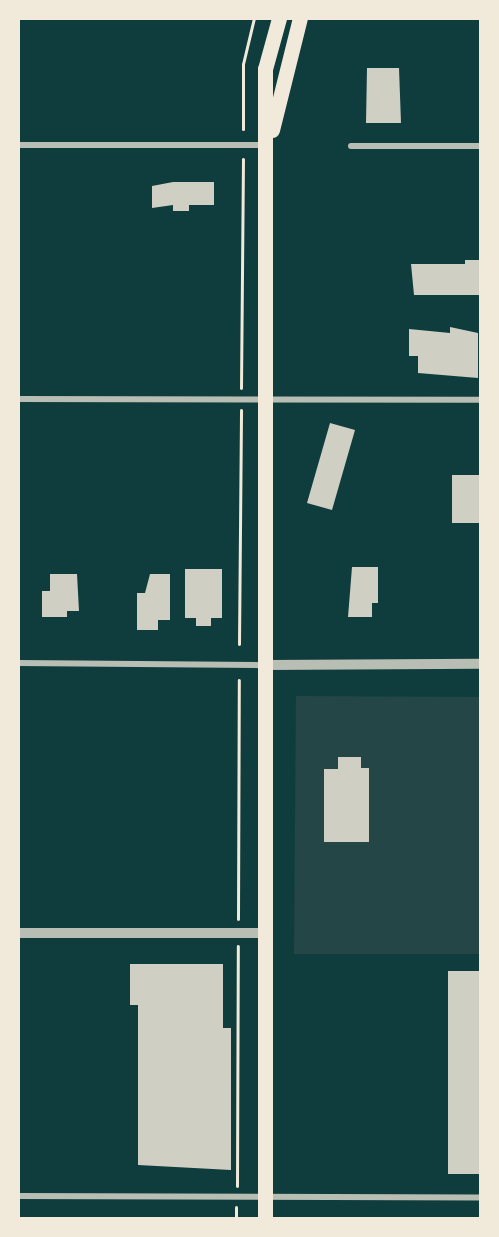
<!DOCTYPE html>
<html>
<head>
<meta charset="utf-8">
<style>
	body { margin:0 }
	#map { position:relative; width:499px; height:1237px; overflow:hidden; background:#0f3d3e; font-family:Manrope,sans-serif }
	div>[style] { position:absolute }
	.green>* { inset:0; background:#244646 }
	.building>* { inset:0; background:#cfcfc3 }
	.path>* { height:3px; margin:-1.5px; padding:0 1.5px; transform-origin:1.5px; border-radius:1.5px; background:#f1e9da }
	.minor>* { height:6px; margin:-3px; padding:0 3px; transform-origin:3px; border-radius:3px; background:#b8beb3 }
	.tertiary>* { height:10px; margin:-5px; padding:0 5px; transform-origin:5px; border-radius:5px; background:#b8beb3 }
	.primary>* { height:15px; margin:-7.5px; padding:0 7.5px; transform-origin:7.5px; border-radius:7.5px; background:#f1e9da }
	span { translate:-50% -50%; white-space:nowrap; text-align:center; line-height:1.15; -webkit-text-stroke:6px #f1e9da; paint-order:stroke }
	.frame { position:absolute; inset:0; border:20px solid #f1e9da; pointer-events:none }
</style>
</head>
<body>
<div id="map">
	<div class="green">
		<div style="clip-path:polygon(296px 696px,481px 697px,481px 954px,294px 954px)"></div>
	</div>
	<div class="building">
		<div style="clip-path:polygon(367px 68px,399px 68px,401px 123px,366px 123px)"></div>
		<div style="clip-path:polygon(173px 182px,214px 182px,214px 205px,189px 205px,189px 211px,173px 211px,173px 205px,152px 208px,152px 186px)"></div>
		<div style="clip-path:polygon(465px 260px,481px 260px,481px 295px,414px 295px,411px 264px,465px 264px)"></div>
		<div style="clip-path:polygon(450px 327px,478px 333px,478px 378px,418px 373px,418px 356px,409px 356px,409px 329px,450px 333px)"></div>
		<div style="clip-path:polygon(330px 423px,355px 430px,332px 510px,307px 503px)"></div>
		<div style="clip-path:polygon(452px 475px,481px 475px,481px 523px,452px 523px)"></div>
		<div style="clip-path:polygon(352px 567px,378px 567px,378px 603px,372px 603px,372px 617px,348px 617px)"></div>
		<div style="clip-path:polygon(185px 569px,222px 569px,222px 618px,211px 618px,211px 626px,196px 626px,196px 618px,185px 618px)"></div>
		<div style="clip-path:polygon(50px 574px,77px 574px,79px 611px,67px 611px,67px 617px,42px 617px,42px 591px,50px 591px)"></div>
		<div style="clip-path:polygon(150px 574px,170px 574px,170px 620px,158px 620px,158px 630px,137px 630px,137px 593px,145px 593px)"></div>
		<div style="clip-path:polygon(338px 757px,361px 757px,361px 768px,369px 768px,369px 842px,324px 842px,324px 769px,338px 769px)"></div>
		<div style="clip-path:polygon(130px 964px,223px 964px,223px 1028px,231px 1028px,231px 1170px,138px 1165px,138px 1005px,130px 1005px)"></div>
		<div style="clip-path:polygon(448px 971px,481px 971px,481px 1174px,448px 1174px)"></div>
	</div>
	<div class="path">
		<div style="left:243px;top:129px;width:65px;rotate:-90deg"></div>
		<div style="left:243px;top:64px;width:47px;rotate:-76.6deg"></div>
		<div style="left:241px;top:388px;width:229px;rotate:-89.5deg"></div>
		<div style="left:239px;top:644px;width:234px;rotate:-89.5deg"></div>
		<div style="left:238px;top:919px;width:239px;rotate:-89.8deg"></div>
		<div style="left:237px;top:1186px;width:240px;rotate:-89.8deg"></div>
		<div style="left:236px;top:1219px;width:12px;rotate:-90deg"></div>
	</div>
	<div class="minor">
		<div style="left:18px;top:145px;width:245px"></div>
		<div style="left:351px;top:146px;width:130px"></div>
		<div style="left:18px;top:399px;width:463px;rotate:0.1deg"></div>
		<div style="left:18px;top:663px;width:245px;rotate:0.5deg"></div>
		<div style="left:18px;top:1196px;width:463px;rotate:0.2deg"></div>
	</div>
	<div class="tertiary">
		<div style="left:266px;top:665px;width:215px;rotate:-0.3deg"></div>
		<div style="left:18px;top:933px;width:248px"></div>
	</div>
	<div class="primary">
		<div style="left:272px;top:130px;width:115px;rotate:-76deg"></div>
		<div style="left:265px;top:1219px;width:1150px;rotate:-90deg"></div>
		<div style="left:265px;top:69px;width:53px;rotate:-74.6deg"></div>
	</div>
	<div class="frame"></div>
</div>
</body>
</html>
